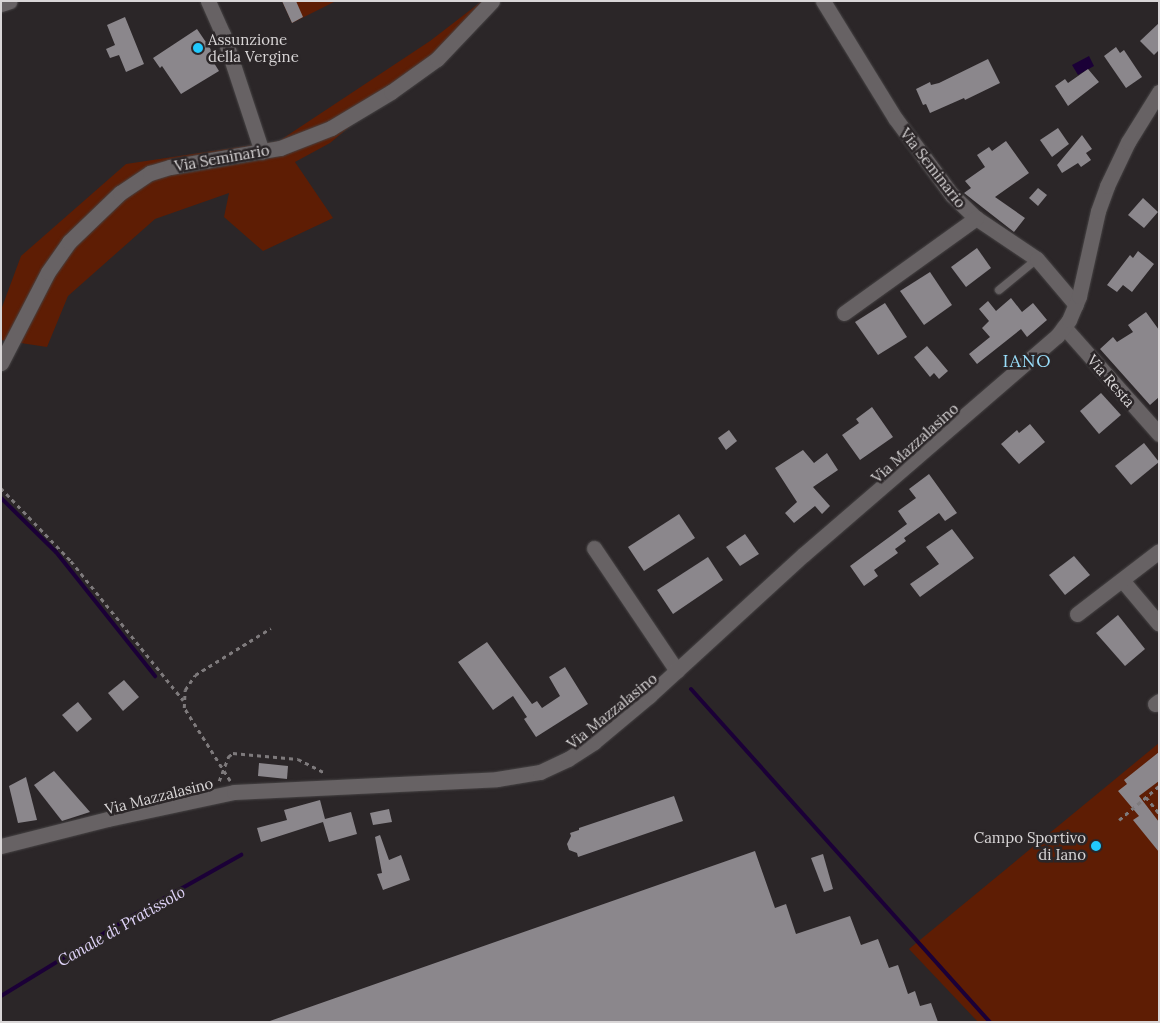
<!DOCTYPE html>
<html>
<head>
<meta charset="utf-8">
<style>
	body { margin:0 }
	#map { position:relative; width:1160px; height:1023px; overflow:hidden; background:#2b2628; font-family:Lora,serif }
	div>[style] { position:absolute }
	.green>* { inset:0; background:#5e1d04 }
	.water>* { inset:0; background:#1b0037 }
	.stream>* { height:4px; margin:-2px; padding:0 2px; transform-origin:2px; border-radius:2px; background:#1b0037 }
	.building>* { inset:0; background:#8b878c }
	.path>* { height:2.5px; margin-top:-1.25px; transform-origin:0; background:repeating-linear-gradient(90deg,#7e7a7c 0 4px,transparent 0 8px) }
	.roads { filter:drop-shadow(0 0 1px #464344) drop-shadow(0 0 1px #464344) }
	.lane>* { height:8px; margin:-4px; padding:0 4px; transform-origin:4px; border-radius:4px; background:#676264 }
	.street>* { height:15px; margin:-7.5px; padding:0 7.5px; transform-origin:7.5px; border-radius:7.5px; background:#676264 }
	.secondary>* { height:15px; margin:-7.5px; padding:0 7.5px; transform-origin:7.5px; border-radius:7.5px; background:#676264 }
	.dots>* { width:14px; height:14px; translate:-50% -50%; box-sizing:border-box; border:2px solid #2b2628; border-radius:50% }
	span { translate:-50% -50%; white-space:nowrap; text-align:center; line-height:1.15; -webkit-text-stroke:5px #2b2628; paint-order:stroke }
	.poi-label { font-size:15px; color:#d9d6d7 }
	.left { translate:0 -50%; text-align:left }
	.right { translate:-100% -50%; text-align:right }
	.street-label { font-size:15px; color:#d9d6d7 }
	.water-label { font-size:16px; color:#e0d4f9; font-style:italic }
	.quarter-label { font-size:18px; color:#99defb; letter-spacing:1px }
	.frame { position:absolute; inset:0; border:2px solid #d9d6d7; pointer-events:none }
</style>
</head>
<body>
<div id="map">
	<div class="green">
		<div style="clip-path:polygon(282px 1px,336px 1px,292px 23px)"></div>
		<div style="clip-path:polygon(482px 1px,434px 57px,330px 143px,295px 162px,333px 218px,263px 251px,224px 217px,229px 193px,155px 219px,68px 296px,47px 347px,1px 340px,1px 310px,21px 256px,126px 164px,279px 141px,430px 41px)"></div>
		<div style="clip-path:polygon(1159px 743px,1159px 1022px,978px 1022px,909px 949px)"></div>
	</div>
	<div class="water">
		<div style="clip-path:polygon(1089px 56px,1094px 66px,1078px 75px,1072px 65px)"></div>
	</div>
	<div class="stream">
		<div style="left:1px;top:498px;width:77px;rotate:44.5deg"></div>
		<div style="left:56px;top:552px;width:159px;rotate:51.4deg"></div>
		<div style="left:691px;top:689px;width:448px;rotate:48.1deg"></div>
		<div style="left:1px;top:996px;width:150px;rotate:-31.4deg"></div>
		<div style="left:129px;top:918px;width:129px;rotate:-29.4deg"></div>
	</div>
	<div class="building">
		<div style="clip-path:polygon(282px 1px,296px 1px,303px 17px,292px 23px)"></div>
		<div style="clip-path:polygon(125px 17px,144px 64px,126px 72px,119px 55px,110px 58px,106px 49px,115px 45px,107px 25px)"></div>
		<div style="clip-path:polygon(1159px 23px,1159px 50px,1154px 55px,1140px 41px)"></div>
		<div style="clip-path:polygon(197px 29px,218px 60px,214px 63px,219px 71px,181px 94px,162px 66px,160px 68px,153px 58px)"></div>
		<div style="clip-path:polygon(1116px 47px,1120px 53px,1124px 50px,1142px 77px,1126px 88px,1104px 56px)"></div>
		<div style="clip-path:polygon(988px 59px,1000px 83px,965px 100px,964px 98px,930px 113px,926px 104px,923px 105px,916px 89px,930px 82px,931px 85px,939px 83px)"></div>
		<div style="clip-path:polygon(1088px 69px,1099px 82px,1068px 106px,1055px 86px,1065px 79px,1068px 83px)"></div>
		<div style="clip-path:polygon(1058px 128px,1069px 144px,1052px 157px,1040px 140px)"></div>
		<div style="clip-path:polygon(1082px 135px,1092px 149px,1086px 153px,1091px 160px,1081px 167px,1078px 163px,1062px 173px,1057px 165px)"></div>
		<div style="clip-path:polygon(1006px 141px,1029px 173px,995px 197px,1025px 218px,1014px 232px,964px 193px,971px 188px,965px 181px,985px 167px,977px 155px,989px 147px,992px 151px)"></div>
		<div style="clip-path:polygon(1038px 188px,1047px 195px,1038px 206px,1029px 198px)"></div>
		<div style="clip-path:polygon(1143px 198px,1158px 212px,1144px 228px,1128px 215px)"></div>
		<div style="clip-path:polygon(977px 248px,991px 268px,966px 287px,951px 267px)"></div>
		<div style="clip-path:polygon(1138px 251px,1154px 264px,1132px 292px,1123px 285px,1117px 292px,1107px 285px,1130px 255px,1133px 258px)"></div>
		<div style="clip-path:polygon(930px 272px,952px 305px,924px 325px,900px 291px)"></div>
		<div style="clip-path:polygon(1011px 298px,1022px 312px,1033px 303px,1047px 320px,1027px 337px,1021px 329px,977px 364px,969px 354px,990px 337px,982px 328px,989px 321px,979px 309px,988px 301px,996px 311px)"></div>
		<div style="clip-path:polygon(885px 303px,907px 337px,878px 355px,855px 322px)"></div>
		<div style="clip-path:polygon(1146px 312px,1159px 330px,1159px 397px,1150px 405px,1100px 349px,1113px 337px,1117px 342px,1133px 332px,1128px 325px)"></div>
		<div style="clip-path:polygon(927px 346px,948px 371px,939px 379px,934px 373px,930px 377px,914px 357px)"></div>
		<div style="clip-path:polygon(1101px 393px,1121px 415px,1099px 434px,1080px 411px)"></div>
		<div style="clip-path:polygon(872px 407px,893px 437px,860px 460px,842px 435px,859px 423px,856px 419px)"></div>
		<div style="clip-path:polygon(1030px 424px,1045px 442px,1019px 464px,1001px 444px,1017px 430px,1019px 433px)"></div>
		<div style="clip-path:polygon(729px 430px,737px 441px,726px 450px,718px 438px)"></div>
		<div style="clip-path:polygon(1144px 443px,1159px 462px,1131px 485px,1115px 466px)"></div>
		<div style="clip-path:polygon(803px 450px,814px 463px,827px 453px,838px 470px,813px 487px,830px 506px,822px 514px,815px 506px,794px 523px,785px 513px,797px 502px,775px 468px)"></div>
		<div style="clip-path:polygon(929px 474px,957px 513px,945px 521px,939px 513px,904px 538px,906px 541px,895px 549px,898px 553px,874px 570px,878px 576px,864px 586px,850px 566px,907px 524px,898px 511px,916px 498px,909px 489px)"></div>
		<div style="clip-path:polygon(679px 514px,695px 538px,644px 571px,628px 547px)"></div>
		<div style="clip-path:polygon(952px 529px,974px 558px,920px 597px,910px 584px,939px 564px,926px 547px)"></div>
		<div style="clip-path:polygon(745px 534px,759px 554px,740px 566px,726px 547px)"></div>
		<div style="clip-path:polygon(1074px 556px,1090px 575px,1065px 595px,1049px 575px)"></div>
		<div style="clip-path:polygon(708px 557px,723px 580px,673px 614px,657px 590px)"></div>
		<div style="clip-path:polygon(1118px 615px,1145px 649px,1125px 666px,1096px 633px)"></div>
		<div style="clip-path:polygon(487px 642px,532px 704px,537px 701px,542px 708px,560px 696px,549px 677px,565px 667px,588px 704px,536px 737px,524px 719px,527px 717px,513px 696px,493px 710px,458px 662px)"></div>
		<div style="clip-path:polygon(124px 680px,139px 697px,123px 711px,108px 693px)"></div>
		<div style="clip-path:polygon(78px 702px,92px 719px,77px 732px,62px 715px)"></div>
		<div style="clip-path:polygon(1159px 752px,1159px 781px,1139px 796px,1159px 822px,1159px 852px,1133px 820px,1139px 816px,1118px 791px,1127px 784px,1124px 780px)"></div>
		<div style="clip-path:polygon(259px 763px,288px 766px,287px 779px,258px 776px)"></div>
		<div style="clip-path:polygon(54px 771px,90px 812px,62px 821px,34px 785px)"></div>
		<div style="clip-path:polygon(26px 777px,37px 820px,18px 823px,9px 786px)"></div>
		<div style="clip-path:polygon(674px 796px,683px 821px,578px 857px,577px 853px,569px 850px,567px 844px,571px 836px,570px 833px,579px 830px,579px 828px)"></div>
		<div style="clip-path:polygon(320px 800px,325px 819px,351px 812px,357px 834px,329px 842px,323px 822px,261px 842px,257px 828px,287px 820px,284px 810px)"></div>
		<div style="clip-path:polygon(389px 809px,392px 822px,373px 825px,370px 813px)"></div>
		<div style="clip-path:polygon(380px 835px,389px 860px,401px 855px,410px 880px,383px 890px,377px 874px,382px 873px,375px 837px)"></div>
		<div style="clip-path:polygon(755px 851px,775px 908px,786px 904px,796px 934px,850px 916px,861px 945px,878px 939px,889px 968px,898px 965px,908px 994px,915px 991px,920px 1006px,931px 1003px,938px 1022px,267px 1022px)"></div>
		<div style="clip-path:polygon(823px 854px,833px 889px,824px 892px,811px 858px)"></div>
	</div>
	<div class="path">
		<div style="left:1px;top:488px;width:101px;rotate:46.2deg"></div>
		<div style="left:71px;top:561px;width:179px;rotate:51.1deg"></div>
		<div style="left:219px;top:781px;width:26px;rotate:-69deg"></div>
		<div style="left:228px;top:757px;width:6px;rotate:-39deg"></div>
		<div style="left:233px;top:753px;width:65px;rotate:5.3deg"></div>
		<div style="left:298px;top:759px;width:31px;rotate:27deg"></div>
		<div style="left:230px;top:781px;width:86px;rotate:-122.2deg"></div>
		<div style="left:184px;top:708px;width:18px;rotate:-87deg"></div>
		<div style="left:185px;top:690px;width:18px;rotate:-56deg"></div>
		<div style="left:195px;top:675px;width:89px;rotate:-31.7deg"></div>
		<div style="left:1146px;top:797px;width:21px;rotate:51deg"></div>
		<div style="left:1119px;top:820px;width:52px;rotate:-40.4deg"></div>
	</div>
	<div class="roads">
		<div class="lane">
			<div style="left:999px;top:290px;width:49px;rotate:-39.2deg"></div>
		</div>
		<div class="street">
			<div style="left:208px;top:1px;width:36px;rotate:66deg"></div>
			<div style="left:223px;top:34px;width:124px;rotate:71.7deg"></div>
			<div style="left:823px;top:1px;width:137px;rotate:58.4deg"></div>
			<div style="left:895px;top:118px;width:96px;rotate:53.5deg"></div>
			<div style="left:952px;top:195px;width:33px;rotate:44deg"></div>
			<div style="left:976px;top:218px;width:73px;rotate:33.9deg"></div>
			<div style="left:1037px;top:259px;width:60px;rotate:49.7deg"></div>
			<div style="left:1px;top:4px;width:9px;rotate:-18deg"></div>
			<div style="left:844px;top:313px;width:163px;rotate:-35.7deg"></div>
			<div style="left:1064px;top:327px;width:143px;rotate:48.4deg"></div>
			<div style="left:1px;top:363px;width:102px;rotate:-62.7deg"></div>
			<div style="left:48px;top:272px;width:37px;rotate:-55deg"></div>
			<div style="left:69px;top:242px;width:71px;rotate:-43.9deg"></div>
			<div style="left:120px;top:193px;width:36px;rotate:-34deg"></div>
			<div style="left:150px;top:173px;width:21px;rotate:-17deg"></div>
			<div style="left:170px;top:167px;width:112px;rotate:-9.8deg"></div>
			<div style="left:280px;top:148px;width:55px;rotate:-21.4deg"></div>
			<div style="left:331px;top:128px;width:70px;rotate:-31deg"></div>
			<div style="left:391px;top:92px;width:57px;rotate:-35.7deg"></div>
			<div style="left:437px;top:59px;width:80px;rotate:-46.5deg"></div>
			<div style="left:594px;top:548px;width:148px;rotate:56deg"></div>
			<div style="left:1122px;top:580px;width:57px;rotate:49.9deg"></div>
			<div style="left:1077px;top:614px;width:103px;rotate:-37.5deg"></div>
			<div style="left:1155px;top:704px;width:5px;rotate:-37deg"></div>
		</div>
		<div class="secondary">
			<div style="left:1px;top:846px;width:110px;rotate:-14.2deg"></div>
			<div style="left:108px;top:819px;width:129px;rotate:-12.1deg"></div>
			<div style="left:234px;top:792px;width:263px;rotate:-2.8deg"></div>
			<div style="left:497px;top:779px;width:44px;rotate:-9.2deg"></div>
			<div style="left:540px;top:772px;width:31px;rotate:-25deg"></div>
			<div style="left:568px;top:759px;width:31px;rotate:-33deg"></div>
			<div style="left:594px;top:742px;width:72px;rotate:-39.9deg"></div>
			<div style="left:649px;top:696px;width:209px;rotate:-42.5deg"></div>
			<div style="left:803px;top:555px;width:335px;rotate:-40.8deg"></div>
			<div style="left:1057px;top:336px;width:20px;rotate:-53deg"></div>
			<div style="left:1069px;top:320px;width:26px;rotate:-67deg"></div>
			<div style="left:1079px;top:296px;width:87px;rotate:-77.4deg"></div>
			<div style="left:1098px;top:211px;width:27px;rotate:-70deg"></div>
			<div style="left:1107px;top:186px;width:49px;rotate:-64.5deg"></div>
			<div style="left:1128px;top:142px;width:59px;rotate:-58.2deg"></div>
		</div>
	</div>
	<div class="dots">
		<div style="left:198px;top:48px;background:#21c9fd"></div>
		<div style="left:1096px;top:846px;background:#21c9fd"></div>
	</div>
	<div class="poi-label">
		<span class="left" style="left:208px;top:48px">Assunzione<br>della Vergine</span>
		<span class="right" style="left:1086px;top:846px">Campo Sportivo<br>di Iano</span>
	</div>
	<div class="street-label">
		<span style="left:222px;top:158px;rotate:-10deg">Via Seminario</span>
		<span style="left:933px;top:168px;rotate:52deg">Via Seminario</span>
		<span style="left:1111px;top:381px;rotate:49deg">Via Resta</span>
		<span style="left:915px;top:443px;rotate:-42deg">Via Mazzalasino</span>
		<span style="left:612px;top:711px;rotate:-39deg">Via Mazzalasino</span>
		<span style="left:159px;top:796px;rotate:-14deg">Via Mazzalasino</span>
	</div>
	<div class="water-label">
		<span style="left:121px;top:926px;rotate:-30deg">Canale di Pratissolo</span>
	</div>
	<div class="quarter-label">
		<span style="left:1027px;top:361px">IANO</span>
	</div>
	<div class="frame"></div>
</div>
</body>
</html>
